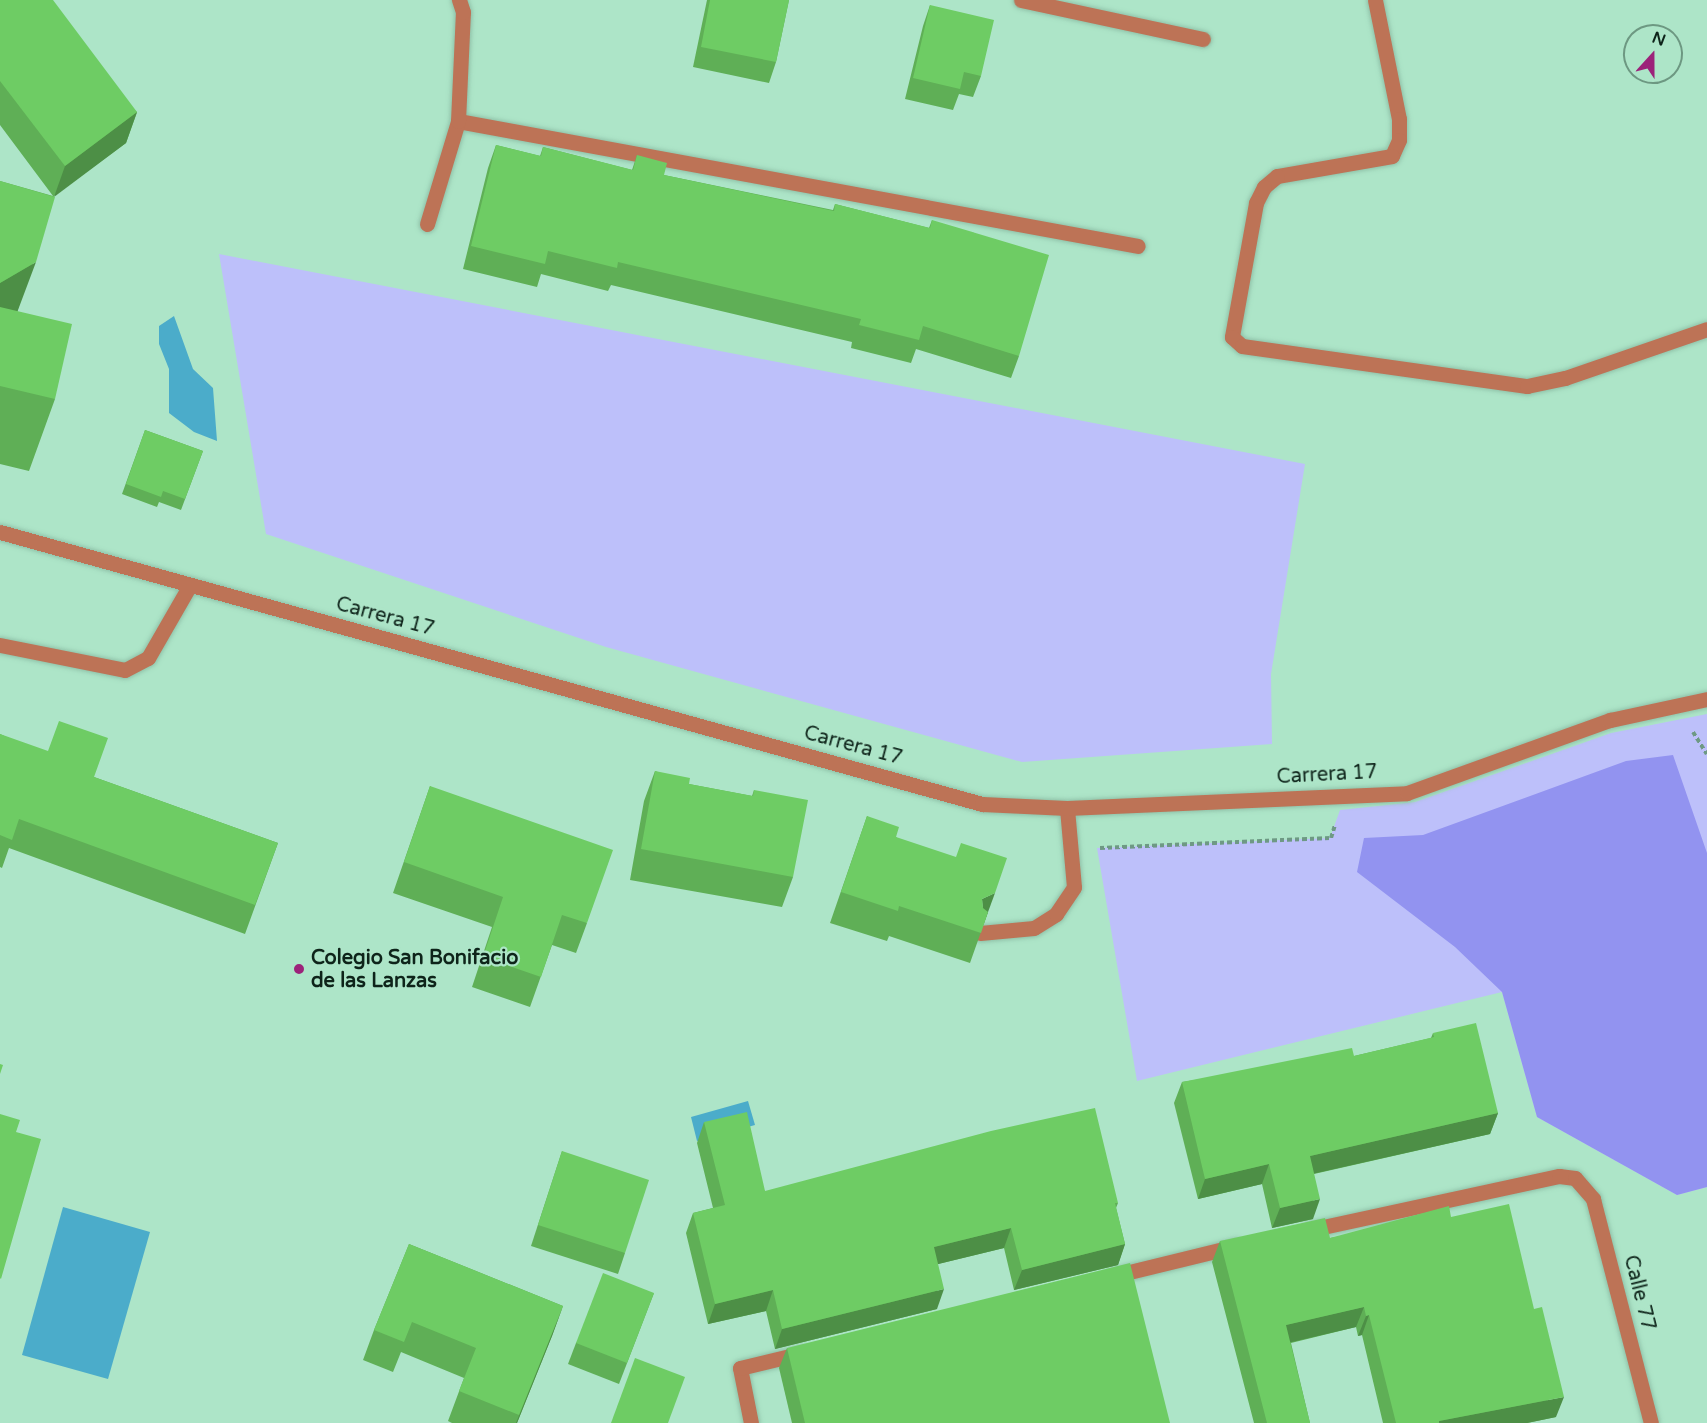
<!DOCTYPE html>
<html>
<head>
<meta charset="utf-8">
<style>
	body { margin:0 }
	#map { position:relative; width:1707px; height:1423px; overflow:hidden; background:#ade5c8; font-family:"Varela Round",sans-serif }
	div>[style] { position:absolute }
	.green>* { inset:0; background:#bdc0fa }
	.forest>* { inset:0; background:#9293f0 }
	.water>* { inset:0; background:#4bacca }
	.path>* { height:4px; margin-top:-2px; transform-origin:0; background:repeating-linear-gradient(90deg,#6e9984 0 4.5px,transparent 0 7.5px) }
	.roads { filter:drop-shadow(0 0 2px #90c2a9) drop-shadow(0 0 2px #90c2a9) }
	.service>* { height:15px; margin:-7.5px; padding:0 7.5px; transform-origin:7.5px; border-radius:7.5px; background:#bd7356 }
	.minor>* { height:15px; margin:-7.5px; padding:0 7.5px; transform-origin:7.5px; border-radius:7.5px; background:#bd7356 }
	.tertiary>* { height:15px; margin:-7.5px; padding:0 7.5px; transform-origin:7.5px; border-radius:7.5px; background:#bd7356 }
	.wall>* { inset:0; background:#5faf56 }
	.shaded-wall>* { inset:0; background:#4d8f46 }
	.building>* { inset:0; background:#6ecc64 }
	.dots>* { width:16px; height:16px; translate:-50% -50%; box-sizing:border-box; border:3px solid #ade5c8; border-radius:50% }
	span { translate:-50% -50%; white-space:nowrap; text-align:center; line-height:1.15; -webkit-text-stroke:4.5px #ade5c8; paint-order:stroke }
	.street-label { font-size:20px; color:#0e241a }
	.poi-label { font-size:20px; color:#0e241a; font-weight:700 }
	.left { translate:0 -50%; text-align:left }
	.north { position:absolute; left:1623px; top:24px; width:60px; height:60px; box-sizing:border-box; background:#ade5c8; border:2px solid #6d9882; border-radius:50%; rotate:21deg; font-size:16px; font-weight:700; line-height:24px; text-align:center; color:#0e241a }
	.north::after { content:''; display:block; margin:auto; width:21px; height:27px; background:#9c227a; clip-path:polygon(50% 0,100% 100%,50% 72%,0 100%) }
</style>
</head>
<body>
<div id="map">
	<div class="green">
		<div style="clip-path:polygon(219px 254px,1305px 464px,1271px 674px,1272px 744px,1022px 762px,606px 647px,266px 534px)"></div>
		<div style="clip-path:polygon(1707px 714px,1707px 1187px,1677px 1195px,1537px 1117px,1502px 992px,1137px 1081px,1097px 848px,1330px 838px,1340px 810px,1415px 802px,1611px 733px)"></div>
	</div>
	<div class="forest">
		<div style="clip-path:polygon(1673px 755px,1707px 853px,1707px 1187px,1677px 1195px,1537px 1117px,1502px 992px,1455px 947px,1357px 872px,1364px 838px,1423px 835px,1626px 761px)"></div>
	</div>
	<div class="water">
		<div style="clip-path:polygon(174px 316px,193px 369px,213px 388px,217px 441px,194px 432px,169px 413px,169px 369px,159px 344px,159px 326px)"></div>
		<div style="clip-path:polygon(748px 1101px,755px 1125px,697px 1141px,691px 1117px)"></div>
		<div style="clip-path:polygon(63px 1207px,150px 1232px,108px 1379px,22px 1355px)"></div>
	</div>
	<div class="path">
		<div style="left:1693px;top:732px;width:26px;rotate:58deg"></div>
		<div style="left:1100px;top:848px;width:231px;rotate:-2.5deg"></div>
		<div style="left:1331px;top:838px;width:14px;rotate:-73deg"></div>
	</div>
	<div class="roads">
		<div class="service">
			<div style="left:0;top:645px;width:127px;rotate:11.3deg"></div>
			<div style="left:125px;top:670px;width:26px;rotate:-28deg"></div>
			<div style="left:148px;top:658px;width:84px;rotate:-60.1deg"></div>
		</div>
		<div class="minor">
			<div style="left:1021px;top:0;width:186px;rotate:12.1deg"></div>
			<div style="left:1375px;top:0;width:121px;rotate:78.6deg"></div>
			<div style="left:1399px;top:119px;width:21px;rotate:90deg"></div>
			<div style="left:1399px;top:140px;width:17px;rotate:114deg"></div>
			<div style="left:1392px;top:156px;width:117px;rotate:170.1deg"></div>
			<div style="left:1277px;top:176px;width:17px;rotate:140deg"></div>
			<div style="left:1264px;top:187px;width:18px;rotate:117deg"></div>
			<div style="left:1256px;top:203px;width:136px;rotate:100.2deg"></div>
			<div style="left:1232px;top:337px;width:13px;rotate:42deg"></div>
			<div style="left:1242px;top:346px;width:288px;rotate:8deg"></div>
			<div style="left:1527px;top:386px;width:39px;rotate:-12deg"></div>
			<div style="left:1565px;top:378px;width:150px;rotate:-19deg"></div>
			<div style="left:458px;top:121px;width:691px;rotate:10.42deg"></div>
			<div style="left:427px;top:224px;width:108px;rotate:-73.2deg"></div>
			<div style="left:458px;top:121px;width:109px;rotate:-87.4deg"></div>
			<div style="left:463px;top:12px;width:13px;rotate:-108deg"></div>
			<div style="left:980px;top:933px;width:54px;rotate:-5.3deg"></div>
			<div style="left:1034px;top:928px;width:26px;rotate:-32deg"></div>
			<div style="left:1056px;top:914px;width:32px;rotate:-56deg"></div>
			<div style="left:1074px;top:887px;width:79px;rotate:-95.1deg"></div>
			<div style="left:1309px;top:1230px;width:256px;rotate:-12.2deg"></div>
			<div style="left:1559px;top:1176px;width:16px;rotate:7deg"></div>
			<div style="left:1575px;top:1178px;width:28px;rotate:49deg"></div>
			<div style="left:1593px;top:1199px;width:231px;rotate:75.5deg"></div>
			<div style="left:1113px;top:1276px;width:127px;rotate:-13.7deg"></div>
			<div style="left:751px;top:1423px;width:56px;rotate:-101.3deg"></div>
			<div style="left:740px;top:1368px;width:64px;rotate:-13.6deg"></div>
		</div>
		<div class="tertiary">
			<div style="left:0;top:532px;width:1019px;rotate:15.48deg"></div>
			<div style="left:982px;top:804px;width:85px;rotate:2.7deg"></div>
			<div style="left:1067px;top:808px;width:340px;rotate:-2.5deg"></div>
			<div style="left:1407px;top:793px;width:216px;rotate:-19.8deg"></div>
			<div style="left:1610px;top:720px;width:99px;rotate:-12.2deg"></div>
		</div>
	</div>
	<div class="wall">
		<div style="clip-path:polygon(0 0,137px 112px,126px 143px,54px 196px,17px 312px,55px 399px,29px 471px,0 464px,0 181px,53px 196px,0 125px)"></div>
		<div style="clip-path:polygon(707px 0,789px 0,776px 62px,769px 83px,693px 67px)"></div>
		<div style="clip-path:polygon(930px 5px,981px 76px,973px 97px,959px 94px,953px 110px,905px 99px,923px 26px)"></div>
		<div style="clip-path:polygon(496px 145px,540px 156px,543px 147px,632px 170px,637px 155px,664px 175px,833px 210px,835px 204px,929px 228px,932px 220px,1019px 356px,1011px 378px,916px 349px,911px 363px,851px 348px,852px 342px,611px 285px,608px 291px,541px 274px,537px 287px,463px 269px,488px 168px)"></div>
		<div style="clip-path:polygon(145px 430px,203px 451px,181px 510px,159px 502px,157px 507px,122px 494px)"></div>
		<div style="clip-path:polygon(0 734px,94px 777px,278px 843px,245px 934px,9px 848px,2px 868px,0 867px)"></div>
		<div style="clip-path:polygon(655px 771px,689px 784px,752px 796px,754px 790px,793px 877px,782px 907px,630px 880px,644px 801px)"></div>
		<div style="clip-path:polygon(430px 786px,587px 923px,576px 953px,552px 945px,530px 1007px,472px 987px,492px 927px,393px 893px)"></div>
		<div style="clip-path:polygon(867px 816px,896px 837px,988px 912px,970px 963px,889px 936px,887px 941px,830px 923px)"></div>
		<div style="clip-path:polygon(1433px 1033px,1498px 1113px,1490px 1134px,1314px 1174px,1313px 1219px,1272px 1228px,1262px 1184px,1198px 1199px,1174px 1103px,1182px 1082px,1354px 1056px,1431px 1038px)"></div>
		<div style="clip-path:polygon(704px 1122px,765px 1191px,1118px 1203px,1116px 1208px,1125px 1244px,1118px 1265px,1014px 1290px,1004px 1248px,938px 1264px,937px 1309px,775px 1349px,766px 1311px,708px 1324px,686px 1233px,693px 1213px,713px 1208px,697px 1143px)"></div>
		<div style="clip-path:polygon(562px 1151px,625px 1253px,618px 1274px,531px 1246px)"></div>
		<div style="clip-path:polygon(1451px 1217px,1556px 1417px,1527px 1423px,1383px 1423px,1362px 1335px,1358px 1336px,1356px 1327px,1291px 1343px,1310px 1423px,1254px 1423px,1212px 1262px,1220px 1241px,1330px 1238px)"></div>
		<div style="clip-path:polygon(409px 1244px,563px 1306px,552px 1336px,517px 1423px,452px 1423px,448px 1421px,464px 1378px,401px 1352px,393px 1372px,363px 1360px,374px 1330px)"></div>
		<div style="clip-path:polygon(654px 1293px,619px 1384px,568px 1364px,576px 1343px)"></div>
		<div style="clip-path:polygon(787px 1348px,1170px 1423px,792px 1423px,779px 1368px)"></div>
	</div>
	<div class="shaded-wall">
		<div style="clip-path:polygon(137px 112px,126px 143px,54px 197px,65px 166px)"></div>
		<div style="clip-path:polygon(36px 262px,9px 334px,0 339px,0 283px)"></div>
		<div style="clip-path:polygon(995px 893px,984px 923px,982px 899px)"></div>
		<div style="clip-path:polygon(1498px 1113px,1490px 1134px,1303px 1176px,1310px 1156px)"></div>
		<div style="clip-path:polygon(1269px 1164px,1262px 1184px,1198px 1199px,1205px 1179px)"></div>
		<div style="clip-path:polygon(1320px 1199px,1313px 1219px,1272px 1228px,1280px 1208px)"></div>
		<div style="clip-path:polygon(1011px 1228px,1004px 1248px,926px 1267px,934px 1247px)"></div>
		<div style="clip-path:polygon(1125px 1244px,1118px 1265px,1014px 1290px,1022px 1270px)"></div>
		<div style="clip-path:polygon(944px 1289px,937px 1309px,775px 1349px,782px 1329px)"></div>
		<div style="clip-path:polygon(773px 1290px,766px 1311px,708px 1324px,715px 1304px)"></div>
		<div style="clip-path:polygon(563px 1306px,552px 1336px,517px 1423px,516px 1423px)"></div>
		<div style="clip-path:polygon(1364px 1307px,1356px 1327px,1279px 1345px,1286px 1325px)"></div>
		<div style="clip-path:polygon(1369px 1315px,1362px 1335px,1358px 1336px,1366px 1316px)"></div>
		<div style="clip-path:polygon(1564px 1397px,1556px 1417px,1527px 1423px,1438px 1423px,1439px 1421px)"></div>
	</div>
	<div class="building">
		<div style="clip-path:polygon(0 0,53px 0,137px 112px,65px 166px,0 81px)"></div>
		<div style="clip-path:polygon(710px 0,789px 0,776px 62px,701px 47px)"></div>
		<div style="clip-path:polygon(930px 5px,994px 20px,981px 76px,964px 72px,960px 89px,913px 78px)"></div>
		<div style="clip-path:polygon(496px 145px,541px 156px,543px 147px,633px 170px,637px 155px,667px 163px,664px 175px,834px 211px,835px 204px,930px 228px,932px 220px,1049px 255px,1019px 356px,923px 326px,919px 340px,859px 325px,861px 319px,618px 262px,617px 268px,548px 251px,545px 264px,471px 246px)"></div>
		<div style="clip-path:polygon(0 181px,55px 197px,36px 262px,0 283px)"></div>
		<div style="clip-path:polygon(0 307px,72px 324px,55px 399px,0 386px)"></div>
		<div style="clip-path:polygon(145px 430px,203px 451px,185px 499px,163px 491px,161px 497px,126px 484px)"></div>
		<div style="clip-path:polygon(59px 721px,108px 738px,94px 777px,278px 843px,255px 905px,19px 819px,12px 840px,0 835px,0 734px,48px 751px)"></div>
		<div style="clip-path:polygon(655px 771px,690px 778px,689px 784px,753px 796px,754px 790px,808px 800px,793px 877px,641px 849px)"></div>
		<div style="clip-path:polygon(430px 786px,613px 850px,587px 923px,562px 915px,541px 977px,483px 957px,503px 897px,404px 862px)"></div>
		<div style="clip-path:polygon(867px 816px,899px 827px,896px 837px,956px 857px,961px 843px,1007px 858px,995px 893px,982px 899px,983px 908px,988px 912px,981px 933px,899px 906px,898px 911px,841px 892px)"></div>
		<div style="clip-path:polygon(1476px 1023px,1498px 1113px,1310px 1156px,1320px 1199px,1280px 1208px,1269px 1164px,1205px 1179px,1182px 1082px,1352px 1048px,1354px 1056px,1434px 1037px,1433px 1033px)"></div>
		<div style="clip-path:polygon(0 1064px,3px 1065px,0 1074px)"></div>
		<div style="clip-path:polygon(1095px 1108px,1118px 1203px,1115px 1203px,1125px 1244px,1022px 1270px,1011px 1228px,934px 1247px,944px 1289px,782px 1329px,773px 1290px,715px 1304px,693px 1213px,725px 1205px,704px 1122px,747px 1112px,765px 1191px,991px 1131px)"></div>
		<div style="clip-path:polygon(0 1114px,20px 1120px,16px 1132px,41px 1139px,1px 1279px,0 1278px)"></div>
		<div style="clip-path:polygon(562px 1151px,649px 1180px,625px 1253px,538px 1225px)"></div>
		<div style="clip-path:polygon(1509px 1204px,1534px 1309px,1542px 1307px,1564px 1397px,1439px 1421px,1439px 1423px,1396px 1423px,1369px 1315px,1366px 1316px,1364px 1307px,1286px 1325px,1310px 1423px,1267px 1423px,1220px 1241px,1325px 1218px,1330px 1238px,1449px 1206px,1451px 1217px)"></div>
		<div style="clip-path:polygon(409px 1244px,563px 1306px,519px 1415px,459px 1391px,476px 1348px,412px 1322px,404px 1342px,374px 1330px)"></div>
		<div style="clip-path:polygon(1130px 1263px,1170px 1423px,805px 1423px,787px 1348px)"></div>
		<div style="clip-path:polygon(603px 1273px,654px 1293px,627px 1363px,576px 1343px)"></div>
		<div style="clip-path:polygon(635px 1358px,685px 1377px,668px 1423px,611px 1423px)"></div>
	</div>
	<div class="dots">
		<div style="left:299px;top:969px;background:#9c227a"></div>
	</div>
	<div class="street-label">
		<span style="left:385px;top:617px;rotate:15deg">Carrera 17</span>
		<span style="left:853px;top:746px;rotate:15deg">Carrera 17</span>
		<span style="left:1327px;top:775px;rotate:-3deg">Carrera 17</span>
		<span style="left:1639px;top:1293px;rotate:76deg">Calle 77</span>
	</div>
	<div class="poi-label">
		<span class="left" style="left:311px;top:970px">Colegio San Bonifacio<br>de las Lanzas</span>
	</div>
	<div class="north">N</div>
</div>
</body>
</html>
